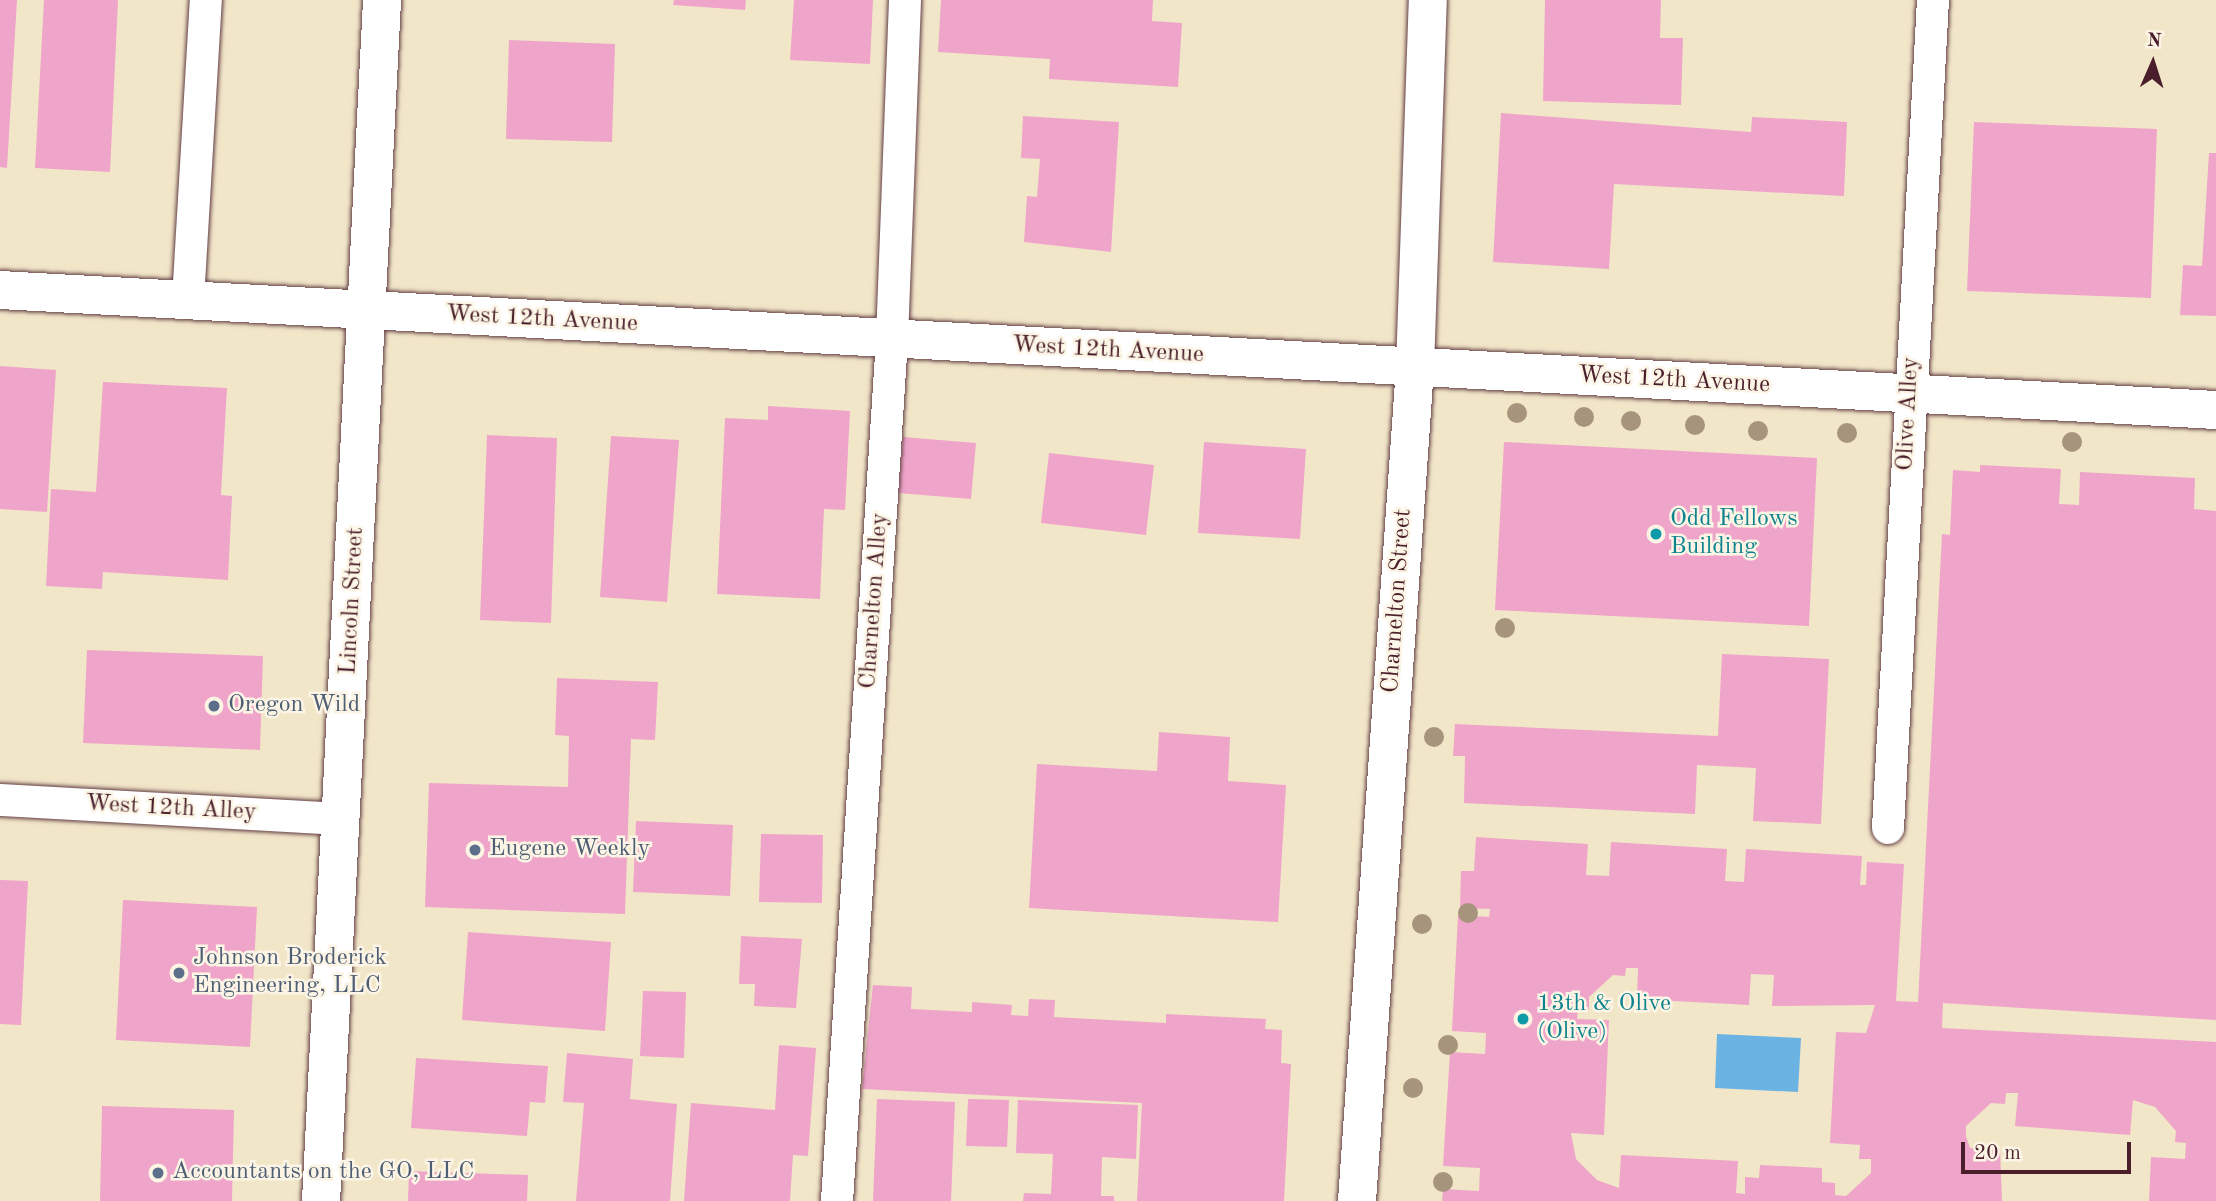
<!DOCTYPE html>
<html>
<head>
<meta charset="utf-8">
<style>
	body { margin:0 }
	#map { position:relative; width:2216px; height:1201px; overflow:hidden; background:#f2e6c9; font-family:"Old Standard TT",serif }
	div>[style] { position:absolute }
	.water>* { inset:0; background:#6bb3e2 }
	.building>* { inset:0; background:#efa5c9 }
	.roads { filter:drop-shadow(0 0 2px #633d43) drop-shadow(0 0 2px #633d43) }
	.service>* { height:32px; margin:-16px; padding:0 16px; transform-origin:16px; border-radius:16px; background:#fff }
	.minor>* { height:38px; margin:-19px; padding:0 19px; transform-origin:19px; border-radius:19px; background:#fff }
	.tertiary>* { height:38px; margin:-19px; padding:0 19px; transform-origin:19px; border-radius:19px; background:#fff }
	.trees>* { width:20px; height:20px; margin:-10px; border-radius:50%; background:#a7947c }
	.dots>* { width:19px; height:19px; translate:-50% -50%; box-sizing:border-box; border:4px solid #fcf5e5; border-radius:50% }
	span { translate:-50% -50%; white-space:nowrap; text-align:center; line-height:1.15; -webkit-text-stroke:5px #fcf5e5; paint-order:stroke }
	.street-label { font-size:24px; color:#4a1f2b }
	.culture-label { font-size:24px; color:#0d838f }
	.left { translate:0 -50%; text-align:left }
	.service-label { font-size:24px; color:#4e5e75 }
	.north { position:absolute; left:2118px; top:28px; width:70px; height:70px; -webkit-text-stroke:5px #fcf5e5; paint-order:stroke; rotate:3deg; font-size:19px; font-weight:700; line-height:28px; text-align:center; color:#4a1f2b }
	.north::after { content:''; display:block; margin:auto; width:24px; height:32px; background:#4a1f2b; clip-path:polygon(50% 0,100% 100%,50% 72%,0 100%) }
	.scale { position:absolute; left:1961px; top:1142px; width:170px; height:32px; box-sizing:border-box; border:4px solid #4a1f2b; border-top:0; padding-left:9px; font-size:21px; line-height:24px; white-space:nowrap; color:#4a1f2b; -webkit-text-stroke:5px #fcf5e5; paint-order:stroke }
</style>
</head>
<body>
<div id="map">
	<div class="water">
		<div style="clip-path:polygon(1717px 1034px,1801px 1038px,1798px 1092px,1715px 1088px)"></div>
	</div>
	<div class="building">
		<div style="clip-path:polygon(0 0,17px 0,7px 168px,0 167px)"></div>
		<div style="clip-path:polygon(44px 0,118px 0,110px 172px,35px 168px)"></div>
		<div style="clip-path:polygon(674px 0,746px 0,745px 10px,673px 5px)"></div>
		<div style="clip-path:polygon(794px 0,873px 0,870px 64px,790px 60px)"></div>
		<div style="clip-path:polygon(941px 0,1153px 0,1152px 21px,1182px 23px,1178px 87px,1049px 79px,1050px 59px,938px 52px)"></div>
		<div style="clip-path:polygon(1545px 0,1661px 0,1660px 38px,1683px 38px,1681px 105px,1543px 101px)"></div>
		<div style="clip-path:polygon(509px 40px,615px 44px,612px 142px,506px 139px)"></div>
		<div style="clip-path:polygon(1501px 113px,1751px 132px,1752px 117px,1847px 122px,1844px 196px,1614px 184px,1609px 269px,1493px 262px)"></div>
		<div style="clip-path:polygon(1023px 116px,1119px 122px,1111px 252px,1024px 242px,1027px 196px,1037px 197px,1040px 159px,1021px 158px)"></div>
		<div style="clip-path:polygon(1974px 122px,2157px 129px,2151px 298px,1967px 291px)"></div>
		<div style="clip-path:polygon(2209px 153px,2216px 153px,2216px 316px,2180px 315px,2183px 265px,2202px 266px)"></div>
		<div style="clip-path:polygon(0 366px,56px 370px,47px 512px,0 509px)"></div>
		<div style="clip-path:polygon(103px 382px,227px 388px,221px 495px,232px 496px,228px 580px,103px 572px,102px 589px,46px 586px,51px 489px,96px 492px)"></div>
		<div style="clip-path:polygon(768px 406px,850px 411px,845px 510px,824px 509px,820px 599px,717px 594px,725px 418px,768px 420px)"></div>
		<div style="clip-path:polygon(487px 435px,557px 438px,551px 623px,480px 620px)"></div>
		<div style="clip-path:polygon(611px 436px,679px 440px,667px 602px,600px 597px)"></div>
		<div style="clip-path:polygon(903px 437px,976px 443px,971px 499px,898px 493px)"></div>
		<div style="clip-path:polygon(1204px 442px,1306px 449px,1300px 539px,1198px 533px)"></div>
		<div style="clip-path:polygon(1504px 442px,1817px 458px,1809px 626px,1495px 610px)"></div>
		<div style="clip-path:polygon(1049px 453px,1154px 465px,1146px 535px,1041px 523px)"></div>
		<div style="clip-path:polygon(evenodd,1980px 465px,2061px 469px,2059px 504px,2079px 505px,2080px 472px,2195px 478px,2194px 509px,2216px 511px,2216px 1020px,1943px 1003px,1942px 1028px,2216px 1042px,2216px 1201px,2149px 1201px,2151px 1157px,2185px 1159px,2186px 1143px,2175px 1142px,2176px 1131px,2155px 1107px,2133px 1100px,2130px 1135px,2015px 1126px,2018px 1093px,2006px 1093px,2005px 1104px,1991px 1103px,1966px 1126px,1966px 1136px,1970px 1148px,2000px 1149px,2002px 1201px,1442px 1201px,1443px 1189px,1479px 1191px,1480px 1168px,1443px 1166px,1450px 1052px,1485px 1054px,1486px 1033px,1452px 1031px,1458px 915px,1489px 917px,1490px 909px,1460px 908px,1461px 871px,1474px 871px,1476px 837px,1588px 844px,1586px 875px,1609px 876px,1611px 842px,1727px 849px,1725px 881px,1744px 882px,1746px 849px,1862px 856px,1860px 885px,1866px 885px,1867px 862px,1904px 864px,1896px 1001px,1918px 1002px,1942px 534px,1950px 535px,1953px 470px,1980px 472px,1980px 465px,1626px 968px,1638px 968px,1637px 999px,1749px 1005px,1751px 974px,1774px 975px,1772px 1006px,1875px 1005px,1866px 1033px,1836px 1032px,1830px 1143px,1860px 1145px,1859px 1159px,1871px 1159px,1871px 1173px,1846px 1196px,1835px 1195px,1835px 1183px,1822px 1182px,1822px 1168px,1760px 1165px,1759px 1178px,1745px 1177px,1745px 1194px,1736px 1193px,1738px 1161px,1621px 1155px,1619px 1188px,1597px 1180px,1576px 1159px,1571px 1133px,1604px 1135px,1609px 1020px,1577px 1019px,1578px 1010px,1589px 1010px,1589px 997px,1613px 975px,1625px 976px,1626px 968px)"></div>
		<div style="clip-path:polygon(87px 650px,263px 656px,260px 750px,83px 743px)"></div>
		<div style="clip-path:polygon(1722px 654px,1829px 659px,1821px 824px,1753px 821px,1756px 768px,1697px 765px,1695px 814px,1464px 803px,1465px 756px,1453px 756px,1455px 724px,1718px 736px)"></div>
		<div style="clip-path:polygon(557px 678px,658px 682px,655px 740px,631px 739px,625px 914px,425px 907px,429px 783px,568px 787px,569px 736px,555px 735px)"></div>
		<div style="clip-path:polygon(1159px 732px,1230px 737px,1228px 781px,1286px 785px,1278px 922px,1029px 908px,1037px 764px,1157px 771px)"></div>
		<div style="clip-path:polygon(636px 821px,733px 825px,730px 896px,633px 892px)"></div>
		<div style="clip-path:polygon(761px 834px,823px 835px,822px 903px,759px 902px)"></div>
		<div style="clip-path:polygon(0 880px,28px 881px,21px 1025px,0 1024px)"></div>
		<div style="clip-path:polygon(123px 900px,257px 907px,250px 1047px,116px 1040px)"></div>
		<div style="clip-path:polygon(468px 932px,611px 942px,605px 1031px,462px 1020px)"></div>
		<div style="clip-path:polygon(741px 936px,802px 939px,796px 1008px,754px 1006px,755px 984px,739px 984px)"></div>
		<div style="clip-path:polygon(873px 985px,912px 987px,911px 1009px,972px 1012px,972px 1002px,1012px 1005px,1011px 1015px,1028px 1016px,1029px 999px,1055px 1000px,1054px 1017px,1166px 1023px,1166px 1014px,1266px 1019px,1265px 1029px,1282px 1030px,1281px 1063px,1291px 1064px,1284px 1201px,1137px 1201px,1142px 1103px,862px 1089px)"></div>
		<div style="clip-path:polygon(643px 991px,686px 992px,684px 1058px,640px 1056px)"></div>
		<div style="clip-path:polygon(779px 1045px,816px 1048px,808px 1156px,793px 1155px,790px 1201px,684px 1201px,691px 1103px,775px 1110px)"></div>
		<div style="clip-path:polygon(567px 1053px,633px 1059px,630px 1099px,677px 1104px,670px 1201px,576px 1201px,584px 1103px,563px 1102px)"></div>
		<div style="clip-path:polygon(416px 1058px,548px 1066px,545px 1103px,530px 1102px,527px 1136px,411px 1128px)"></div>
		<div style="clip-path:polygon(877px 1099px,955px 1102px,951px 1201px,873px 1201px)"></div>
		<div style="clip-path:polygon(968px 1099px,1009px 1100px,1007px 1147px,966px 1146px)"></div>
		<div style="clip-path:polygon(1018px 1100px,1138px 1105px,1136px 1159px,1102px 1157px,1101px 1196px,1114px 1196px,1114px 1201px,1023px 1201px,1024px 1193px,1051px 1194px,1053px 1154px,1016px 1153px)"></div>
		<div style="clip-path:polygon(102px 1106px,234px 1110px,232px 1201px,100px 1201px)"></div>
		<div style="clip-path:polygon(409px 1171px,528px 1175px,527px 1201px,408px 1201px)"></div>
	</div>
	<div class="roads">
		<div class="service">
			<div style="left:188px;top:300px;width:301px;rotate:-86.6deg"></div>
			<div style="left:0;top:800px;width:343px;rotate:3.2deg"></div>
			<div style="left:1888px;top:828px;width:829px;rotate:-86.89deg"></div>
			<div style="left:837px;top:1201px;width:864px;rotate:-86.35deg"></div>
			<div style="left:892px;top:339px;width:339px;rotate:-87.8deg"></div>
		</div>
		<div class="minor">
			<div style="left:0;top:290px;width:2219px;rotate:3.1deg"></div>
			<div style="left:321px;top:1201px;width:1203px;rotate:-87.09deg"></div>
		</div>
		<div class="tertiary">
			<div style="left:1357px;top:1201px;width:836px;rotate:-86.02deg"></div>
			<div style="left:1415px;top:367px;width:367px;rotate:-88deg"></div>
		</div>
	</div>
	<div class="trees">
		<div style="left:1517px;top:413px"></div>
		<div style="left:1584px;top:417px"></div>
		<div style="left:1631px;top:421px"></div>
		<div style="left:1695px;top:425px"></div>
		<div style="left:1758px;top:431px"></div>
		<div style="left:1847px;top:433px"></div>
		<div style="left:2072px;top:442px"></div>
		<div style="left:1505px;top:628px"></div>
		<div style="left:1434px;top:737px"></div>
		<div style="left:1468px;top:913px"></div>
		<div style="left:1422px;top:924px"></div>
		<div style="left:1448px;top:1045px"></div>
		<div style="left:1413px;top:1088px"></div>
		<div style="left:1443px;top:1182px"></div>
	</div>
	<div class="dots">
		<div style="left:1656px;top:534px;background:#0f9aa8"></div>
		<div style="left:214px;top:706px;background:#5c6f8a"></div>
		<div style="left:475px;top:850px;background:#5c6f8a"></div>
		<div style="left:179px;top:973px;background:#5c6f8a"></div>
		<div style="left:1523px;top:1019px;background:#0f9aa8"></div>
		<div style="left:158px;top:1173px;background:#5c6f8a"></div>
	</div>
	<div class="street-label">
		<span style="left:542px;top:320px;rotate:3deg">West 12th Avenue</span>
		<span style="left:1108px;top:351px;rotate:3deg">West 12th Avenue</span>
		<span style="left:1674px;top:381px;rotate:3deg">West 12th Avenue</span>
		<span style="left:1909px;top:414px;rotate:-87deg">Olive Alley</span>
		<span style="left:353px;top:601px;rotate:-87deg">Lincoln Street</span>
		<span style="left:875px;top:601px;rotate:-86deg">Charnelton Alley</span>
		<span style="left:1398px;top:601px;rotate:-86deg">Charnelton Street</span>
		<span style="left:171px;top:809px;rotate:3deg">West 12th Alley</span>
	</div>
	<div class="culture-label">
		<span class="left" style="left:1670px;top:534px">Odd Fellows<br>Building</span>
		<span class="left" style="left:1537px;top:1019px">13th &amp; Olive<br>(Olive)</span>
	</div>
	<div class="service-label">
		<span class="left" style="left:228px;top:706px">Oregon Wild</span>
		<span class="left" style="left:489px;top:850px">Eugene Weekly</span>
		<span class="left" style="left:193px;top:973px">Johnson Broderick<br>Engineering, LLC</span>
		<span class="left" style="left:172px;top:1173px">Accountants on the GO, LLC</span>
	</div>
	<div class="north">N</div>
	<div class="scale">20 m</div>
</div>
</body>
</html>
